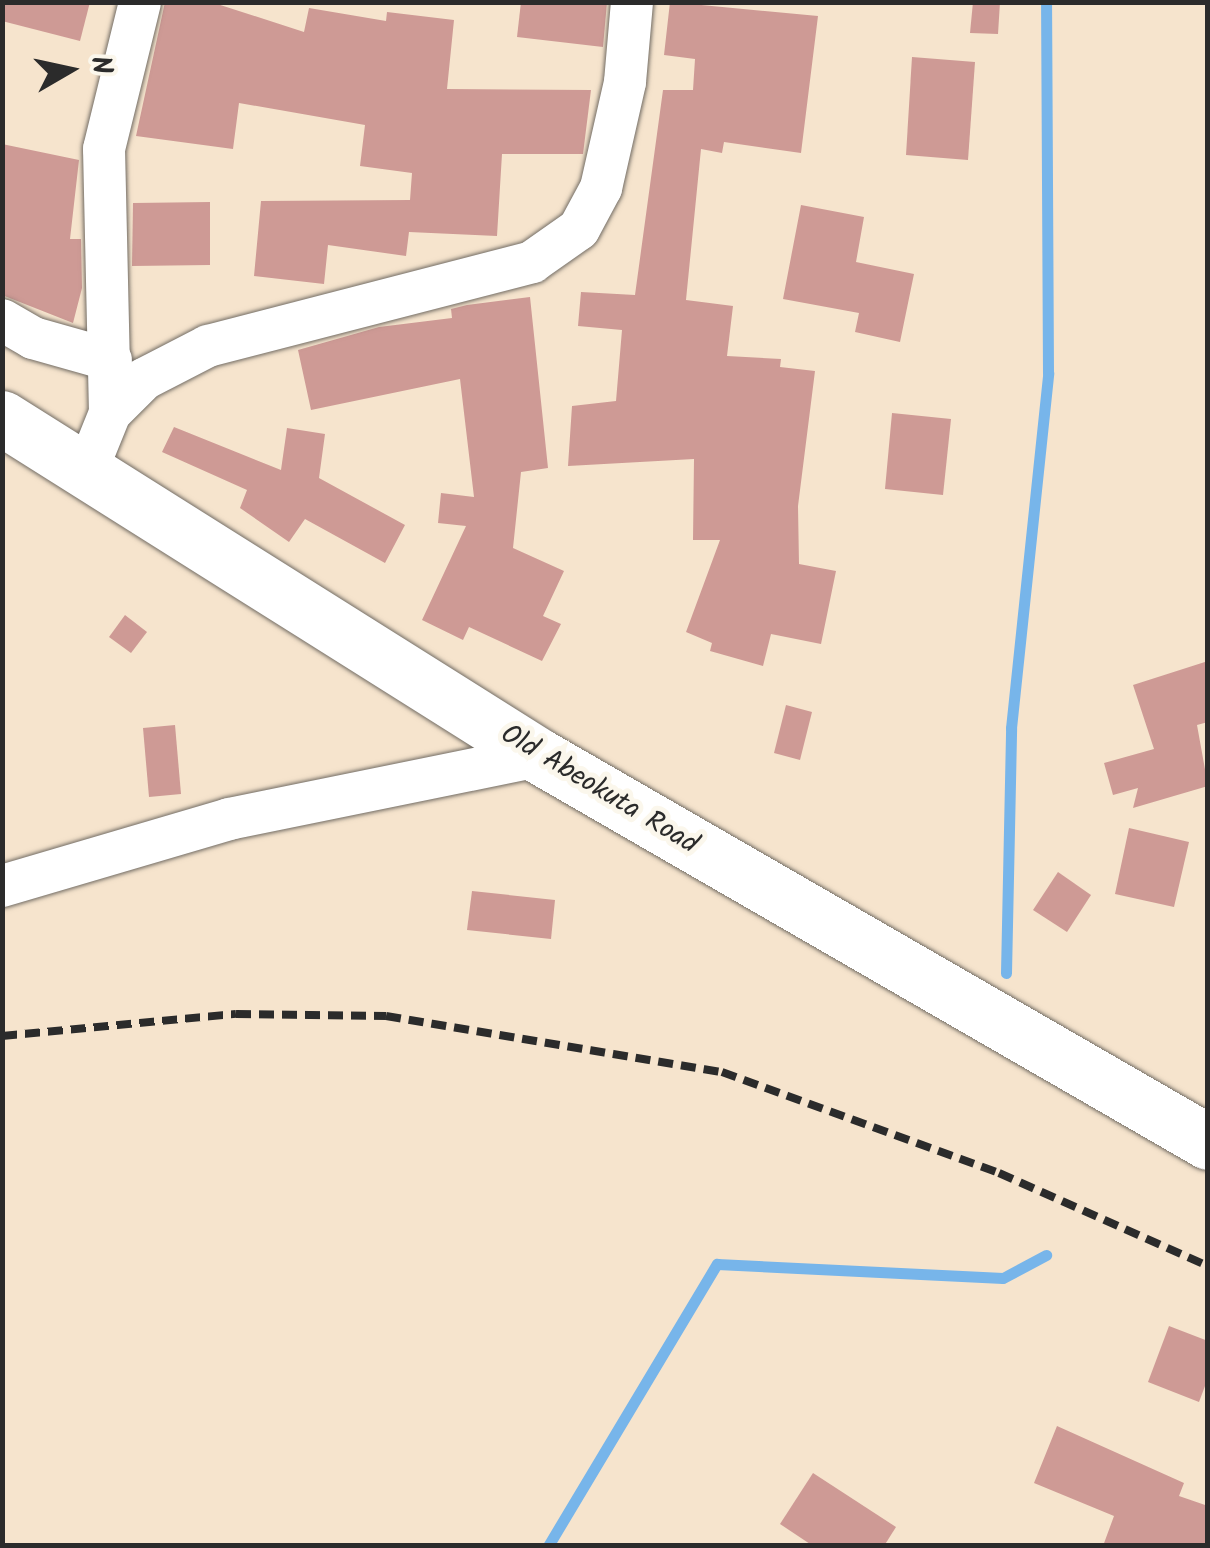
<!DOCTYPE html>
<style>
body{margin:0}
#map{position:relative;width:1210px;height:1548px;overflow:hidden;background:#f6e4cd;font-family:Kalam,sans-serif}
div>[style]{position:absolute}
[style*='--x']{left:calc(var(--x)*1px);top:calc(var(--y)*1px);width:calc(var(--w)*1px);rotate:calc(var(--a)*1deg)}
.stream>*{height:11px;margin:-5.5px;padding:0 5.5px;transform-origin:5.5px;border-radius:5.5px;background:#77b5ea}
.building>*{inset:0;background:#ce9a95}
.roads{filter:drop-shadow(0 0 2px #726c64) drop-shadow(0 0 2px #726c64)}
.minor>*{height:42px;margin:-21px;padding:0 21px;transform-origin:21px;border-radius:21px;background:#fff}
.trunk>*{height:55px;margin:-27.5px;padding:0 27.5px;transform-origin:27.5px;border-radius:27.5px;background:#fff}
.rail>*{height:8px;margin-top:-4px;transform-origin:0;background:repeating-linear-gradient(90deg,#2b2b2b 0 15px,transparent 0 23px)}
span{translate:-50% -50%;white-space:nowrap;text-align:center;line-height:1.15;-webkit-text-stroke:10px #fbf7ec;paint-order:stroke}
.street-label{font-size:28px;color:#2b2b2b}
.frame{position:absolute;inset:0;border:5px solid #2b2b2b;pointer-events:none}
.north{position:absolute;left:20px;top:20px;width:100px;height:100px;-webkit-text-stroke:8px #fbf7ec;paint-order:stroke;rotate:81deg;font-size:28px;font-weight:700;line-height:40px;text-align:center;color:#2b2b2b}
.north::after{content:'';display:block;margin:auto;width:35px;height:45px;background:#2b2b2b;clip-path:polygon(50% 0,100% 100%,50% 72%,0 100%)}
</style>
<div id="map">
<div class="stream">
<i style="--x:1006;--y:973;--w:245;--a:-88.8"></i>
<i style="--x:1011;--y:728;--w:357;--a:-84"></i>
<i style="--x:1048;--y:373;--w:371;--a:-90.3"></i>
<i style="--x:548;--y:1546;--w:329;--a:-59.1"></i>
<i style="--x:717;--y:1264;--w:286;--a:2.8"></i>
<i style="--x:1003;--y:1278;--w:49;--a:-28.1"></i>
</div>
<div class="building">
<i style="clip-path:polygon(2px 2px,90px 2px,80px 41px,2px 21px)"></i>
<i style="clip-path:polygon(165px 2px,211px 2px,304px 32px,309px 8px,386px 21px,387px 12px,454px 20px,447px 89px,591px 90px,583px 154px,502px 154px,497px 236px,409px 232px,406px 256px,328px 245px,324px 284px,254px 276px,261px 201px,410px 200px,412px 173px,360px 166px,365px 125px,239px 103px,233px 149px,136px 136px)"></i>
<i style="clip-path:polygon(521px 2px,607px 2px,603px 47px,517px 37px)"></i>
<i style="clip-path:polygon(670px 2px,818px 16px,801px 153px,724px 142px,722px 153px,701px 149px,686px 300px,733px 306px,727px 356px,781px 359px,780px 367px,815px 371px,798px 506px,799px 564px,836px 571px,821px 644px,771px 634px,763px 666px,710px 651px,712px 643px,686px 632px,720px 540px,693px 540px,694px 459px,568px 466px,572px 406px,616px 401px,622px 330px,578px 326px,581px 292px,635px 295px,663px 90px,693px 90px,695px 59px,664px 55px)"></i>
<i style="clip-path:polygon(973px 2px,1000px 2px,998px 34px,970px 33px)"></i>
<i style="clip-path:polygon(912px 57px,975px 62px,968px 160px,906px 155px)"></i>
<i style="clip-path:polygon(2px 144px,79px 160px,70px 239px,81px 239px,82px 288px,73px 323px,2px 295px)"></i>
<i style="clip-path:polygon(210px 202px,210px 265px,132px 266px,133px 203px)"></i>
<i style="clip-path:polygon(801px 205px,864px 217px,856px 262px,914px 274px,900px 342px,855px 332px,859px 313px,783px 299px)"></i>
<i style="clip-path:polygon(530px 297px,548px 468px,521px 472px,513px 548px,564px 571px,543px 616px,561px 624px,542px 661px,469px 627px,463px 640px,422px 620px,466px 526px,438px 523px,441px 493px,474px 497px,460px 379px,311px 410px,298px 350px,379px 327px,452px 318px,451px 309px,467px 305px)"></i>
<i style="clip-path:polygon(892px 413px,951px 419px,943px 495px,885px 489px)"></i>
<i style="clip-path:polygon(174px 427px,281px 470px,287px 428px,325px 434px,319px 478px,405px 525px,385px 563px,305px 519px,289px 542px,240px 508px,247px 490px,162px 452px)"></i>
<i style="clip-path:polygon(125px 615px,147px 632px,131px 653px,109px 637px)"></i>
<i style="clip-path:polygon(1208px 661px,1208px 722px,1197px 725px,1208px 786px,1133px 808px,1138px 788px,1113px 795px,1104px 763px,1154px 749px,1133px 685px)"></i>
<i style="clip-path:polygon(786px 705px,812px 712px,800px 760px,774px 753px)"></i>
<i style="clip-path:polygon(175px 725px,181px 794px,149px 797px,143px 728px)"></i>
<i style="clip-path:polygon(1129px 828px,1189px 842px,1174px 907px,1115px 894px)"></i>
<i style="clip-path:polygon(1058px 872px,1091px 895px,1067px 932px,1033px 910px)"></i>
<i style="clip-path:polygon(472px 891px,555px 900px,551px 939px,467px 930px)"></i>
<i style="clip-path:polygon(1169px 1326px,1208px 1341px,1208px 1378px,1199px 1402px,1148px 1382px)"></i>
<i style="clip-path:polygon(1057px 1426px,1184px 1483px,1179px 1496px,1208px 1506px,1208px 1546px,1103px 1546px,1114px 1516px,1034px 1483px)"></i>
<i style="clip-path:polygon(813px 1473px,896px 1527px,884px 1546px,813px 1546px,780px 1524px)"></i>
</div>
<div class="roads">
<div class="minor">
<i style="--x:2;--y:320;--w:36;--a:30"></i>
<i style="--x:33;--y:338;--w:81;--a:15.8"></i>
<i style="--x:110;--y:413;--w:264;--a:-91.3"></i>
<i style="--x:104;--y:149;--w:151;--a:-76.2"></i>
<i style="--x:87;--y:470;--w:61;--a:-68"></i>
<i style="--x:110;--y:413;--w:48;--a:-45"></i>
<i style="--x:144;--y:379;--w:72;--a:-27.3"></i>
<i style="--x:208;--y:346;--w:335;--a:-14.5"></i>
<i style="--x:532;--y:262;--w:57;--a:-35.1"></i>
<i style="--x:579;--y:229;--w:47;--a:-61.8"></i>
<i style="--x:601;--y:188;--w:109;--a:-77.2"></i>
<i style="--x:625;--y:82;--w:80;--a:-85"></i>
<i style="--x:2;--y:886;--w:237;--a:-16.4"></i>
<i style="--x:229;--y:819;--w:316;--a:-11.5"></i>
</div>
<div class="trunk">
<i style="--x:2;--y:418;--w:635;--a:32.19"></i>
<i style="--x:539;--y:756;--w:772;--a:29.98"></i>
</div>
</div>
<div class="rail">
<i style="--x:2;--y:1036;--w:235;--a:-5.4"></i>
<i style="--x:236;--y:1014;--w:150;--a:0.8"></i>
<i style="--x:386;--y:1016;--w:341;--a:9.5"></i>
<i style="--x:722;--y:1072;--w:295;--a:20"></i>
<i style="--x:999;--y:1173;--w:229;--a:24"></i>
</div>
<div class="street-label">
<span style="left:599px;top:790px;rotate:31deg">Old Abeokuta Road</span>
</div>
<div class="frame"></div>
<div class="north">N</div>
</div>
